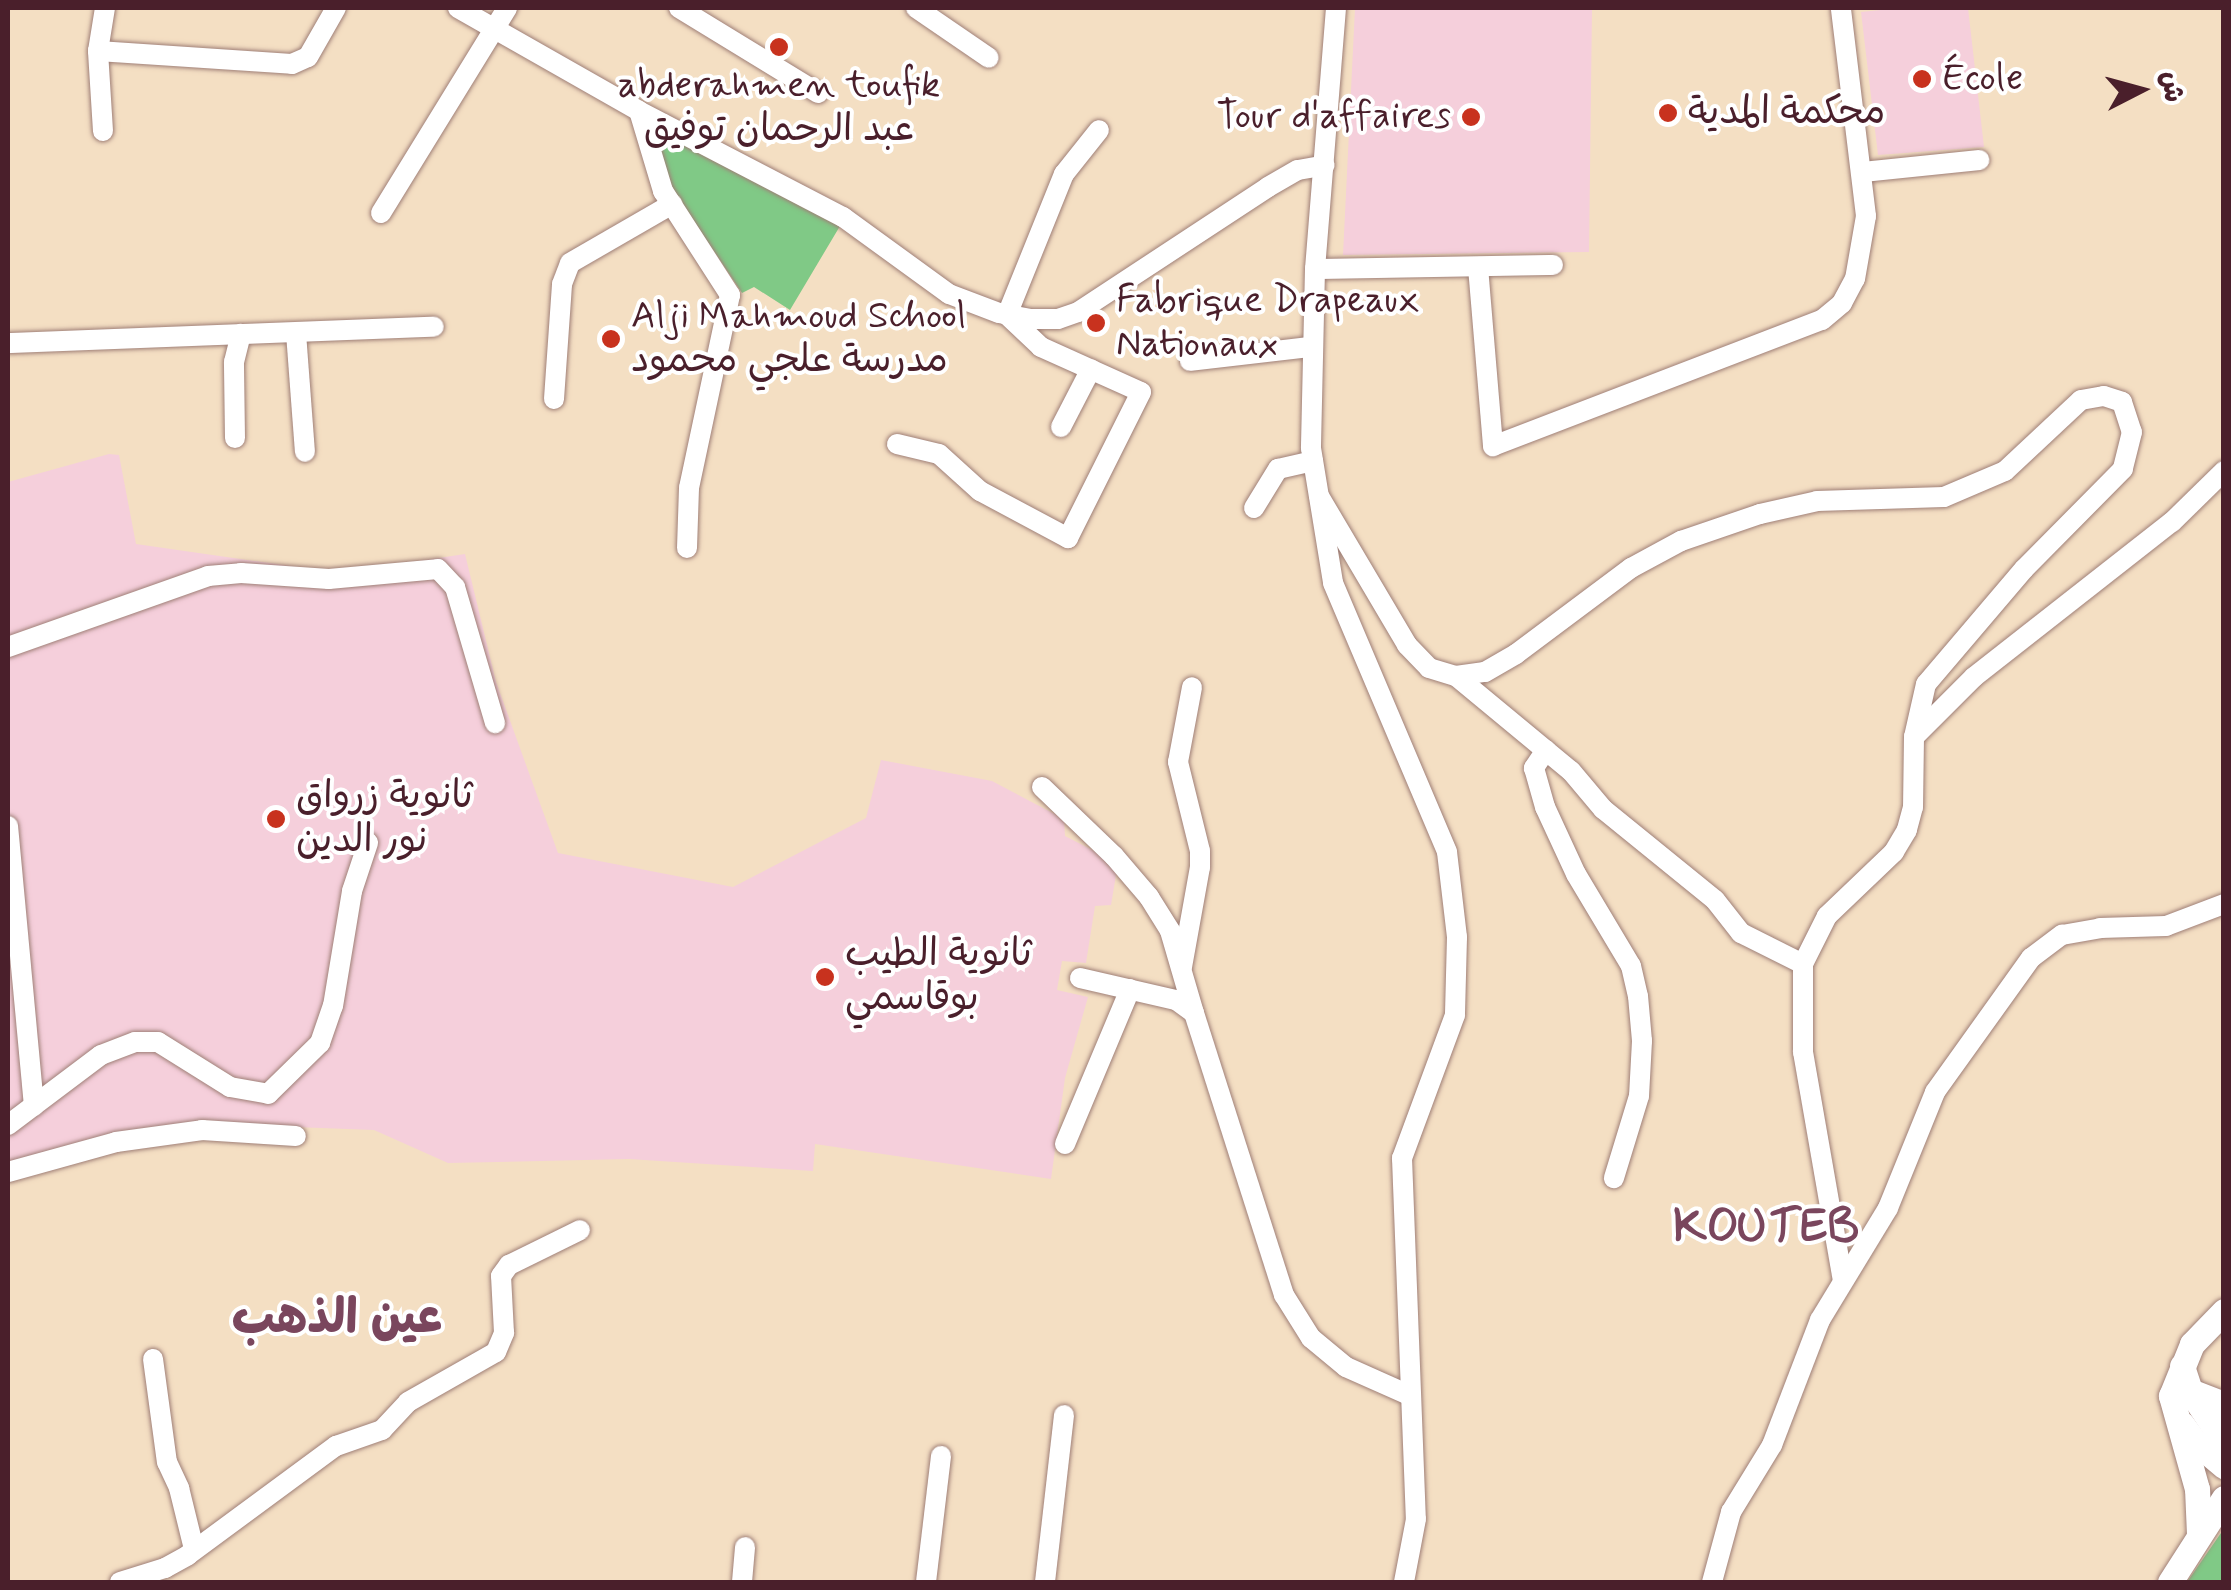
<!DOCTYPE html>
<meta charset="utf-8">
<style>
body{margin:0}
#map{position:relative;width:2231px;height:1590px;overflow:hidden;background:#f4dfc3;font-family:Mynerve,"Playpen Sans Arabic",sans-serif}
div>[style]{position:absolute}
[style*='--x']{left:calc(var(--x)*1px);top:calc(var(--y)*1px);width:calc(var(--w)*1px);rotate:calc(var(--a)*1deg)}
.built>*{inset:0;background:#f5cfdb}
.green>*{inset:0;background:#80c986}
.roads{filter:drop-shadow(0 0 2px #9f7f77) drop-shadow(0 0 2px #9f7f77)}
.minor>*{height:20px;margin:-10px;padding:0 10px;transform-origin:10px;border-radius:10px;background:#fff}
.major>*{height:25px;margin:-12.5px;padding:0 12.5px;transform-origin:12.5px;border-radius:12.5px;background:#fff}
.dots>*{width:28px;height:28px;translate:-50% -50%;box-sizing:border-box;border:5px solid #fff;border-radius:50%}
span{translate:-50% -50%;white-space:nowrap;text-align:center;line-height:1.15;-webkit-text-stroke:8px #fff;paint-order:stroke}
.poi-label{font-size:38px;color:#4a1f2b}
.left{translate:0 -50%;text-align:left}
.right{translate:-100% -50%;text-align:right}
.district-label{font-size:48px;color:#7a465d;font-weight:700}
.frame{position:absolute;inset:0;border:10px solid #4a1f2b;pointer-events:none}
.north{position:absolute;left:2091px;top:40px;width:100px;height:100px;-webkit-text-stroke:8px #fff;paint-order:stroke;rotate:84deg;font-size:28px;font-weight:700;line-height:40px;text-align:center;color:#4a1f2b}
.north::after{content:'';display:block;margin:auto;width:35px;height:45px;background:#4a1f2b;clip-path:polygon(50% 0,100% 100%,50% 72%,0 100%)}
</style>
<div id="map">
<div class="built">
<i style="clip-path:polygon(1355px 8px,1592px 8px,1589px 252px,1343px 255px)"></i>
<i style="clip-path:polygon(1900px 8px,1968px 8px,1984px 147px,1878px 155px,1861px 12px)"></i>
<i style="clip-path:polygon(109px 454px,119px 455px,136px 544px,339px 573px,465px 554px,496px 682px,558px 853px,733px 887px,866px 818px,881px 760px,992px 781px,1064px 819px,1065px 836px,1106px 857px,1117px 869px,1111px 905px,1095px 906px,1086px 963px,1062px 961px,1057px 990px,1088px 997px,1065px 1078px,1051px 1179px,815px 1144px,813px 1171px,629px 1159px,448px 1163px,374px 1130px,192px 1123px,8px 1167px,8px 482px)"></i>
</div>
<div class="green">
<i style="clip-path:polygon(660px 132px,840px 226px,790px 310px,754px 287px,742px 293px,671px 187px,656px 140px)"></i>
<i style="clip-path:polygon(2223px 1530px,2223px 1582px,2187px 1582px)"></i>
</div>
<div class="roads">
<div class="minor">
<i style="--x:458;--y:8;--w:208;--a:29.6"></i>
<i style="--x:639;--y:111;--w:230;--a:27.5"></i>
<i style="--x:843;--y:217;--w:131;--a:36"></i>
<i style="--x:949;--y:294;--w:53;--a:20.8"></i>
<i style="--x:999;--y:313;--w:31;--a:11"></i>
<i style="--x:1029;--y:319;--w:29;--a:0"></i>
<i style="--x:1058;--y:319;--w:21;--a:-19"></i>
<i style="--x:1078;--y:312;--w:227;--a:-33.3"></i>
<i style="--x:1268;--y:187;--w:34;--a:-30"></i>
<i style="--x:1298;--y:170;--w:27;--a:-10"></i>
<i style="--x:679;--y:8;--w:163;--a:31.4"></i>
<i style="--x:916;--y:8;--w:88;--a:34.4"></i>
<i style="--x:1336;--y:8;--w:262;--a:94.6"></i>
<i style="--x:1315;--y:269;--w:179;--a:91.3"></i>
<i style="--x:1311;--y:448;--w:137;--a:80.7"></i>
<i style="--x:1333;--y:583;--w:292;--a:67"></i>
<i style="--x:1447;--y:852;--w:86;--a:83.3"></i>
<i style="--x:1457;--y:937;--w:78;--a:91.5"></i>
<i style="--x:1455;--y:1015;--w:153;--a:110.3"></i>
<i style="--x:1402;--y:1158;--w:361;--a:87.8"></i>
<i style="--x:1416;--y:1519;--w:64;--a:100.8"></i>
<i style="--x:98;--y:51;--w:194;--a:3.8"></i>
<i style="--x:292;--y:64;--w:17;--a:-24"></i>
<i style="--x:308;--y:57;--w:56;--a:-60.3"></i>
<i style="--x:639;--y:111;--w:84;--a:73.3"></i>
<i style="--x:663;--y:191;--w:124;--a:57.2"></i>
<i style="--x:730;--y:295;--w:197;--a:102"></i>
<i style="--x:689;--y:488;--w:60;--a:91.9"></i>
<i style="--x:103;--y:131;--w:80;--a:-93.6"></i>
<i style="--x:98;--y:51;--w:44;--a:-80.8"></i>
<i style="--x:1863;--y:172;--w:117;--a:-5.9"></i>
<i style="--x:381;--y:213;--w:241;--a:-58.4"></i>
<i style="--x:1478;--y:267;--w:180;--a:85.2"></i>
<i style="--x:1493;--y:446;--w:352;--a:-21"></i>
<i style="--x:1822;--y:320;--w:26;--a:-40"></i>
<i style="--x:1842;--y:303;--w:27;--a:-62"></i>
<i style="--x:1855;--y:279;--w:64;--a:-80.1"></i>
<i style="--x:1866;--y:216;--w:209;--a:-96.9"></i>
<i style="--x:1315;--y:269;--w:238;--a:-1"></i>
<i style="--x:296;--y:333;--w:119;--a:85.7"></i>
<i style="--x:8;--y:343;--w:426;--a:-2.2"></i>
<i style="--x:1190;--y:361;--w:121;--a:-6.7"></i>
<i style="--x:554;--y:399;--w:115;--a:-86"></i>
<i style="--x:562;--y:284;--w:22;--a:-69"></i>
<i style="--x:570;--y:263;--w:118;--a:-30"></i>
<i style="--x:1061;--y:427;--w:65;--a:-62.7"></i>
<i style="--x:235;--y:438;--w:76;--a:-90.8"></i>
<i style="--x:234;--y:362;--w:29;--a:-76"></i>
<i style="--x:897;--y:444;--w:43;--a:13.4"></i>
<i style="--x:939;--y:454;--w:55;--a:42.1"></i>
<i style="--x:980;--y:491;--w:100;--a:28.1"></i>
<i style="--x:1068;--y:538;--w:163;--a:-63.4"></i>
<i style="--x:1141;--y:392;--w:110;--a:-155.8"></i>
<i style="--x:1041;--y:347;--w:47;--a:-136.7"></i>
<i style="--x:1007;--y:315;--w:152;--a:-68"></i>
<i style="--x:1064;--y:174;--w:56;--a:-51.5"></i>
<i style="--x:1319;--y:496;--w:173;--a:59.4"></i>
<i style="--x:1407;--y:645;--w:32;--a:46"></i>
<i style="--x:1429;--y:668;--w:28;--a:17"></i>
<i style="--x:1456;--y:676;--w:29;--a:-8"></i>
<i style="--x:1485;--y:672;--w:36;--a:-30"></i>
<i style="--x:1516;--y:654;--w:144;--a:-36.8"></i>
<i style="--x:1631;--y:568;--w:57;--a:-28.4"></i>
<i style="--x:1681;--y:541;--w:83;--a:-18.9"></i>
<i style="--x:1760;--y:514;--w:58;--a:-12.8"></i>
<i style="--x:1817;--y:501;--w:127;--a:-1.8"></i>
<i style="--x:1944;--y:497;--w:66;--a:-23.1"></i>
<i style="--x:2005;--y:471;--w:104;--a:-43.1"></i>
<i style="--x:2081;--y:400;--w:23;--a:-10"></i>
<i style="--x:2104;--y:396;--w:19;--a:18"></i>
<i style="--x:2122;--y:402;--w:32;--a:72"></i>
<i style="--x:2132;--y:432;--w:38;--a:104"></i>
<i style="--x:2123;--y:469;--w:141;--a:134.7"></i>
<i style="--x:2024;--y:569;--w:151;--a:130.4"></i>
<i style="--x:1926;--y:684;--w:54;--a:102.8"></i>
<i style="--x:1914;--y:737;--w:70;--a:90.8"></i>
<i style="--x:1913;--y:807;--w:24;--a:105"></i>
<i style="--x:1907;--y:830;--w:26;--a:121"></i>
<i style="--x:1894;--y:852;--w:93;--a:136.3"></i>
<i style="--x:1827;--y:916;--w:54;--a:116.6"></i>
<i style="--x:1803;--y:964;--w:88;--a:90"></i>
<i style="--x:1803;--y:1052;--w:232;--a:80.1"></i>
<i style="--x:1254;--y:508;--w:46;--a:-58.4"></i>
<i style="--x:1278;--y:469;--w:36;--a:-13"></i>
<i style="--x:8;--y:647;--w:212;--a:-19.5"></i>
<i style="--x:208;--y:576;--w:33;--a:-5"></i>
<i style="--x:241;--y:573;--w:88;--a:3.9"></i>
<i style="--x:329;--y:579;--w:109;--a:-5.2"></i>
<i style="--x:438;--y:569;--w:25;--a:47"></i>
<i style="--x:455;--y:587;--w:142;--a:73.6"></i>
<i style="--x:1456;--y:676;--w:149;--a:39.6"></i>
<i style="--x:1571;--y:771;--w:50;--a:49.9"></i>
<i style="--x:1603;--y:809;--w:144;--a:39.1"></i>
<i style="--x:1715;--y:900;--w:42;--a:51.8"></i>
<i style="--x:1741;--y:933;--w:69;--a:26.6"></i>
<i style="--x:1914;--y:737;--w:85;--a:-45"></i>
<i style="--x:1974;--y:677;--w:251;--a:-38.1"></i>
<i style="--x:2172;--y:522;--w:73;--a:-44.4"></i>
<i style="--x:1546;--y:750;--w:22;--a:124"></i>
<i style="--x:1534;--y:768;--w:41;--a:74.2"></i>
<i style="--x:1545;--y:807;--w:74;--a:65.2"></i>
<i style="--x:1576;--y:874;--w:107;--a:59.1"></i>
<i style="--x:1631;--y:966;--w:31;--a:77"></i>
<i style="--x:1638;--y:996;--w:45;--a:84.9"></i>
<i style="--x:1642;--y:1041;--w:55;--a:93.1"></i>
<i style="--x:1639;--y:1096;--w:86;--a:107"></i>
<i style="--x:1042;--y:787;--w:100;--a:43.8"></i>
<i style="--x:1114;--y:856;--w:54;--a:49.5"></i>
<i style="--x:1149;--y:897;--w:40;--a:58"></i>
<i style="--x:1170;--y:931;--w:85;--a:73.7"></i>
<i style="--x:8;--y:826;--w:281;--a:84.7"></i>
<i style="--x:1182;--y:967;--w:102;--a:-79.8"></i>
<i style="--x:1200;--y:867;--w:16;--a:-90"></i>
<i style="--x:1200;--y:851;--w:92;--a:-103.9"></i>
<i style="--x:1178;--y:762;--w:76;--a:-79.4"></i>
<i style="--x:1080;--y:978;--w:98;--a:12.9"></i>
<i style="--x:1176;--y:1000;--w:22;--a:36"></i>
<i style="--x:1194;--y:1013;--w:296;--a:72.3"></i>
<i style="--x:1284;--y:1295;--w:51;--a:57.9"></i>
<i style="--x:1311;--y:1338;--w:45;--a:39.6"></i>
<i style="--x:1346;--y:1367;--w:71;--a:24"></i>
<i style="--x:8;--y:1125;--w:116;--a:-37"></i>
<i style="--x:101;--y:1055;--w:36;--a:-21"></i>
<i style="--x:135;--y:1042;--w:23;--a:0"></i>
<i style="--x:158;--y:1042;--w:85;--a:32"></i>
<i style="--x:230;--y:1087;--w:39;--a:10"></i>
<i style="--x:268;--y:1094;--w:73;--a:-44.4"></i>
<i style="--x:320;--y:1043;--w:39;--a:-71"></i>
<i style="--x:333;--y:1006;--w:117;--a:-80.6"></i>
<i style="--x:352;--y:891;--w:51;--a:-71.6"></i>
<i style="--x:1065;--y:1144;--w:168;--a:-67.2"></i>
<i style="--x:8;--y:1172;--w:112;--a:-15.5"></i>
<i style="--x:116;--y:1142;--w:87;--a:-7.9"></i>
<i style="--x:202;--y:1130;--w:94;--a:3.7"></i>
<i style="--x:153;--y:1359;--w:104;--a:82.3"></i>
<i style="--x:167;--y:1462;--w:29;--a:65"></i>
<i style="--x:179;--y:1488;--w:63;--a:76.2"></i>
<i style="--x:120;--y:1582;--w:47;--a:-17.3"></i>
<i style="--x:165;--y:1568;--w:26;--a:-29"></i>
<i style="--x:188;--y:1555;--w:184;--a:-36.4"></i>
<i style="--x:336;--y:1446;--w:49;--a:-19.2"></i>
<i style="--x:382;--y:1430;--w:38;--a:-47"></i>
<i style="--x:408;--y:1402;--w:101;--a:-29.6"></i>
<i style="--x:496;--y:1352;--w:21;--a:-67"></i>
<i style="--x:504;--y:1333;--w:57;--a:-93"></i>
<i style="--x:501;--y:1276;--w:14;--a:-54"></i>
<i style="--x:509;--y:1265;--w:79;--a:-26.2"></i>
<i style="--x:742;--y:1582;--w:35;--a:-85"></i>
<i style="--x:926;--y:1582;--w:127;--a:-83.2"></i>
<i style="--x:1045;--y:1582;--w:168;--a:-83.5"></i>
<i style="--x:1712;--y:1582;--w:73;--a:-74.8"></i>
<i style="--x:1731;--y:1512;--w:79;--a:-58.5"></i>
<i style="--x:1772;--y:1445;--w:134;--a:-69"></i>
<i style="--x:1820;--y:1320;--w:131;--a:-58.7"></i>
<i style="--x:1888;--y:1208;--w:125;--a:-67.9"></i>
<i style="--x:1935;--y:1092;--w:165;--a:-54.4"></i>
<i style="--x:2031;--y:958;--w:39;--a:-37"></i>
<i style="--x:2062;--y:935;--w:39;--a:-10"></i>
<i style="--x:2100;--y:928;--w:66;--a:-1.7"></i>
<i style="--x:2166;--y:926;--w:62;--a:-20.8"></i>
</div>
<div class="major">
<i style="--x:2182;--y:1366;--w:26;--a:72"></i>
<i style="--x:2190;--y:1391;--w:36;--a:21"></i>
<i style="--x:2190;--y:1391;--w:61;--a:56.3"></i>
<i style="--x:2182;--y:1424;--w:22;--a:54"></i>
<i style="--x:2195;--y:1442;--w:38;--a:40"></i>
<i style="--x:2199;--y:1534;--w:45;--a:-92.5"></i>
<i style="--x:2197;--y:1489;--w:97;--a:-105.6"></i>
<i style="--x:2171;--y:1396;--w:56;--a:-68"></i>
<i style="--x:2192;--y:1344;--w:46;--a:-45.9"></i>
<i style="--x:2170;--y:1582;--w:100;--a:-57.3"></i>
</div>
</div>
<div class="dots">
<i style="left:779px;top:47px;background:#c8321e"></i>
<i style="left:1922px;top:79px;background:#c8321e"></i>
<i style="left:1668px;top:113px;background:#c8321e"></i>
<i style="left:1471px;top:117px;background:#c8321e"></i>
<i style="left:1096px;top:323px;background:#c8321e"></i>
<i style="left:611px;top:339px;background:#c8321e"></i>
<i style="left:276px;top:819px;background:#c8321e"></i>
<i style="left:825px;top:977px;background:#c8321e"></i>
</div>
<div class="poi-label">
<span class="left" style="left:1942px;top:79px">École</span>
<span style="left:779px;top:108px">abderahmen toufik<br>عبد الرحمان توفيق</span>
<span class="left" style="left:1688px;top:113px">محكمة المدية</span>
<span class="right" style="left:1451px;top:117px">Tour d'affaires</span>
<span class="left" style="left:1116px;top:323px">Fabrique Drapeaux<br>Nationaux</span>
<span class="left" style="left:631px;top:339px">Alji Mahmoud School<br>مدرسة علجي محمود</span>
<span class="left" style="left:296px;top:819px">ثانوية زرواق<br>نور الدين</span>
<span class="left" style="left:845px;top:977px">ثانوية الطيب<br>بوقاسمي</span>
</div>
<div class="district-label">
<span style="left:1766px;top:1228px">KOUTEB</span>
<span style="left:337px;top:1319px">عين الذهب</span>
</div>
<div class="frame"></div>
<div class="north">ش</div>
</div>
